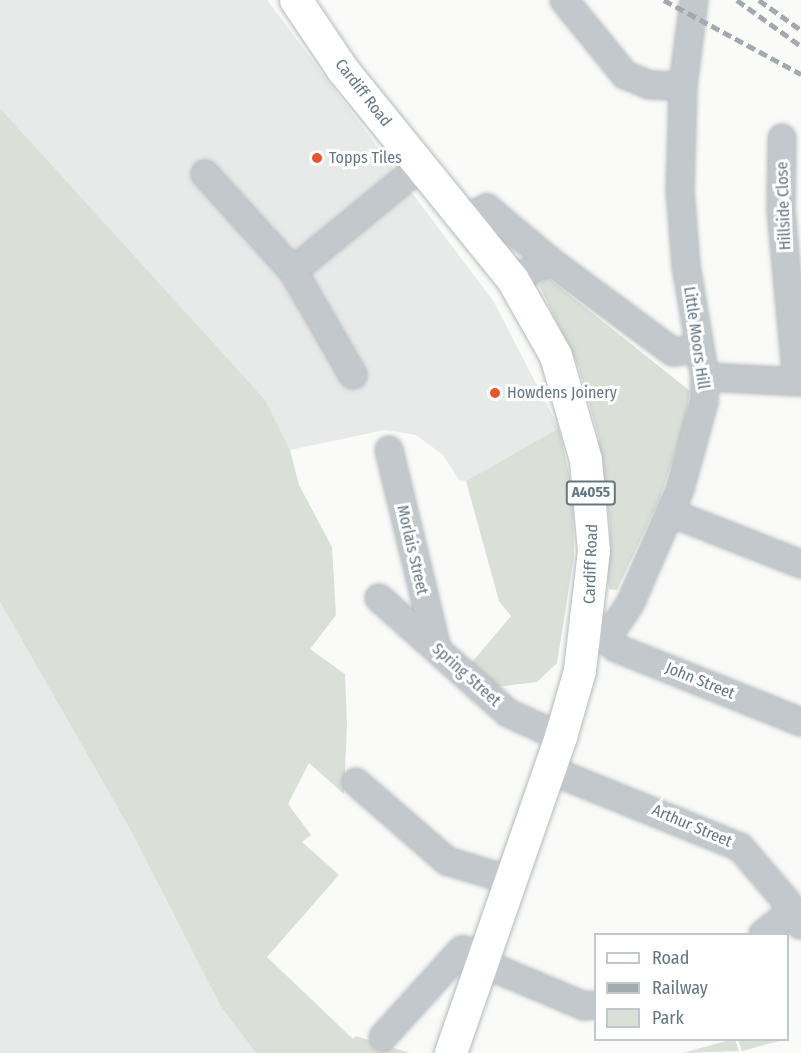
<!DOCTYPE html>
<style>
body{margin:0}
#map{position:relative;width:801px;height:1053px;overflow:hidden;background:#fafaf8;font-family:"Fira Sans Condensed",sans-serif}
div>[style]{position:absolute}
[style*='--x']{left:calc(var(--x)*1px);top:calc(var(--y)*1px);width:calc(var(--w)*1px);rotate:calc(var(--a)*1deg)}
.built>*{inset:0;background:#e8e9e9}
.green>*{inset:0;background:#dadfd7}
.roads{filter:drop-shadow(0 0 2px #b5babe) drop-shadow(0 0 2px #b5babe)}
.minor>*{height:26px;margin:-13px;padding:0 13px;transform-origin:13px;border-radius:13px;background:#c3c8cc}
.major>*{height:32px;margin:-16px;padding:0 16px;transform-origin:16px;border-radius:16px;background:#fff}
.rail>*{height:4.5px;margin-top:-2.25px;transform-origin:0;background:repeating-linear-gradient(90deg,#a2aab0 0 9px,transparent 0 13.5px)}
.dots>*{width:16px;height:16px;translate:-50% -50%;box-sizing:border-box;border:3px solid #fff;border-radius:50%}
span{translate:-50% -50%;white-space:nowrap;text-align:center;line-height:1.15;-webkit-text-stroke:6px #fff;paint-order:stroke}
.shield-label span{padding:2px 4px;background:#fff;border:2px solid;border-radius:4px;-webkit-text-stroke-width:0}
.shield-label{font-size:15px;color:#657683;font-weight:700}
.street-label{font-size:16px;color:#657683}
.poi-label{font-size:16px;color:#657683}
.left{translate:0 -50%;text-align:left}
.legend{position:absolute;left:594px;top:933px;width:195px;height:108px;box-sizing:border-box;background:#fff;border:2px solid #c1c8cd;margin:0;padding:8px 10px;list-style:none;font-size:18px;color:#657683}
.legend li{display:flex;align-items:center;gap:12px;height:30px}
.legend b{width:30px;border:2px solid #c1c8cd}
</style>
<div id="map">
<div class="built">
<i style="clip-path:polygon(0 0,267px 0,494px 302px,559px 428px,466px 481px,459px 480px,443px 455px,416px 435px,385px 430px,290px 450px,264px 400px,0 108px)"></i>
<i style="clip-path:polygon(0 602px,131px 831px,221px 1007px,256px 1053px,0 1053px)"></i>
</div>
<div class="green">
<i style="clip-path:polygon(0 108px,265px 400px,290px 450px,299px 485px,332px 547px,336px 615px,310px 649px,345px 674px,347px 724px,344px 794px,309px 763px,288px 804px,311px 835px,302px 842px,339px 875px,267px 957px,353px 1039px,356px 1036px,410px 1053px,256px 1053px,221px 1007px,131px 831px,0 602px)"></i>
<i style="clip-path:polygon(547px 277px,690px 391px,684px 428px,659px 500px,617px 590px,609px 589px,608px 581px,610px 525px,598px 435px,579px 368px,539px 285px)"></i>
<i style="clip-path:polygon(559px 428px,573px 492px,574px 556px,557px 663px,537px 682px,495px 687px,467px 668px,511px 616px,499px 601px,466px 481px)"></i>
<i style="clip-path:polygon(730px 1040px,735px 1040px,739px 1051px,683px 1053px)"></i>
<i style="clip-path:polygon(738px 1040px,779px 1040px,779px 1041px,742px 1051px)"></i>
</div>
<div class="roads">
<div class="minor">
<i style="--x:564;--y:0;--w:97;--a:50.9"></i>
<i style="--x:625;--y:75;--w:27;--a:22"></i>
<i style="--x:650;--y:85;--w:33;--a:2"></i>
<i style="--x:782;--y:138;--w:72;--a:90.8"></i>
<i style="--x:781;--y:210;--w:172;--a:84.7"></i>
<i style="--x:205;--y:174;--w:131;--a:47.8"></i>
<i style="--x:293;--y:271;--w:120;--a:60"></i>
<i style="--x:465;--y:219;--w:25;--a:-27"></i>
<i style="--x:487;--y:208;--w:82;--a:40.1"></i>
<i style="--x:293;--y:271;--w:166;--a:-39.4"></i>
<i style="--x:513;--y:280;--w:42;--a:-27.2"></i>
<i style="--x:550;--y:261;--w:153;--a:36.5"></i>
<i style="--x:673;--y:352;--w:26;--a:-7"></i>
<i style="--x:705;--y:377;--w:96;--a:3"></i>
<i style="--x:389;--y:450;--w:205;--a:76.4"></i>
<i style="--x:671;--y:513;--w:140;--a:21.4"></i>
<i style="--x:379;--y:598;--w:173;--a:41.7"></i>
<i style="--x:508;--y:713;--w:58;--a:24.4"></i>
<i style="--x:602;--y:635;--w:19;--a:43"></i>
<i style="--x:616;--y:648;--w:199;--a:21.8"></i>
<i style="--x:586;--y:636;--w:28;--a:-15"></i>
<i style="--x:613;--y:629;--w:30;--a:-56"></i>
<i style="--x:630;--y:604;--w:125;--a:-66.5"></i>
<i style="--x:680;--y:489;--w:90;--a:-74.6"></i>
<i style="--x:704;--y:402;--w:25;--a:-88"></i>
<i style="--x:705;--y:377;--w:113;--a:-99.7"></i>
<i style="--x:686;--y:266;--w:76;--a:-94.5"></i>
<i style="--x:680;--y:190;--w:104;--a:-88.3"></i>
<i style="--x:683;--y:86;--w:87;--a:-82.7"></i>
<i style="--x:550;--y:770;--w:205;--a:22.1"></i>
<i style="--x:740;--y:847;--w:72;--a:49.5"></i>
<i style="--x:787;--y:902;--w:27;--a:59"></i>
<i style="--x:356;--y:782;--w:121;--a:41"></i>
<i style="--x:447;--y:861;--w:66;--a:16.8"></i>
<i style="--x:763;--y:934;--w:36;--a:-38"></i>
<i style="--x:480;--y:962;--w:113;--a:22.9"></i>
<i style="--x:584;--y:1006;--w:12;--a:-5"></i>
<i style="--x:383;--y:1037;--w:118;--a:-47.8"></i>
<i style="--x:462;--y:950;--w:22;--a:10"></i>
</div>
<div class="major">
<i style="--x:296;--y:0;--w:84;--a:56.1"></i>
<i style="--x:343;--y:70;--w:270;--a:51"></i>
<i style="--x:513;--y:280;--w:87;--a:60.5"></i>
<i style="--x:556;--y:356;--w:108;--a:73.9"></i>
<i style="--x:586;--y:460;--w:91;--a:85"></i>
<i style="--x:594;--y:551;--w:121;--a:96.7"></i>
<i style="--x:580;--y:671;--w:69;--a:106.1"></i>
<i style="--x:561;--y:737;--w:335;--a:109.2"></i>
</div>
</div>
<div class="rail">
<i style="--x:664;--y:0;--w:156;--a:28.4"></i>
<i style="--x:737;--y:0;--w:79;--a:35.7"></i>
<i style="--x:759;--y:0;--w:52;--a:35.5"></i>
</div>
<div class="dots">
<i style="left:317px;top:158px;background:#e4572e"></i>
<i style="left:495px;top:393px;background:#e4572e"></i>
</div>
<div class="shield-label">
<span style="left:591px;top:493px">A4055</span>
</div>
<div class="street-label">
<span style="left:363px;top:93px;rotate:52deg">Cardiff Road</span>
<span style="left:784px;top:206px;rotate:-92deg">Hillside Close</span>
<span style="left:696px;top:338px;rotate:82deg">Little Moors Hill</span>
<span style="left:412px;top:550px;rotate:77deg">Morlais Street</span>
<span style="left:591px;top:564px;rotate:-88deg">Cardiff Road</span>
<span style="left:466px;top:675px;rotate:42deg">Spring Street</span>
<span style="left:700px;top:681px;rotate:22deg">John Street</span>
<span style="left:692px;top:826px;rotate:23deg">Arthur Street</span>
</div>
<div class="poi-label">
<span class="left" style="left:329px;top:158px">Topps Tiles</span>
<span class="left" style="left:507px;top:393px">Howdens Joinery</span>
</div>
<ul class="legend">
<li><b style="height:8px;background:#fff"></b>Road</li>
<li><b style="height:8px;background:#a2aab0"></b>Railway</li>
<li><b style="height:16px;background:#dadfd7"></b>Park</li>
</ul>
</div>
